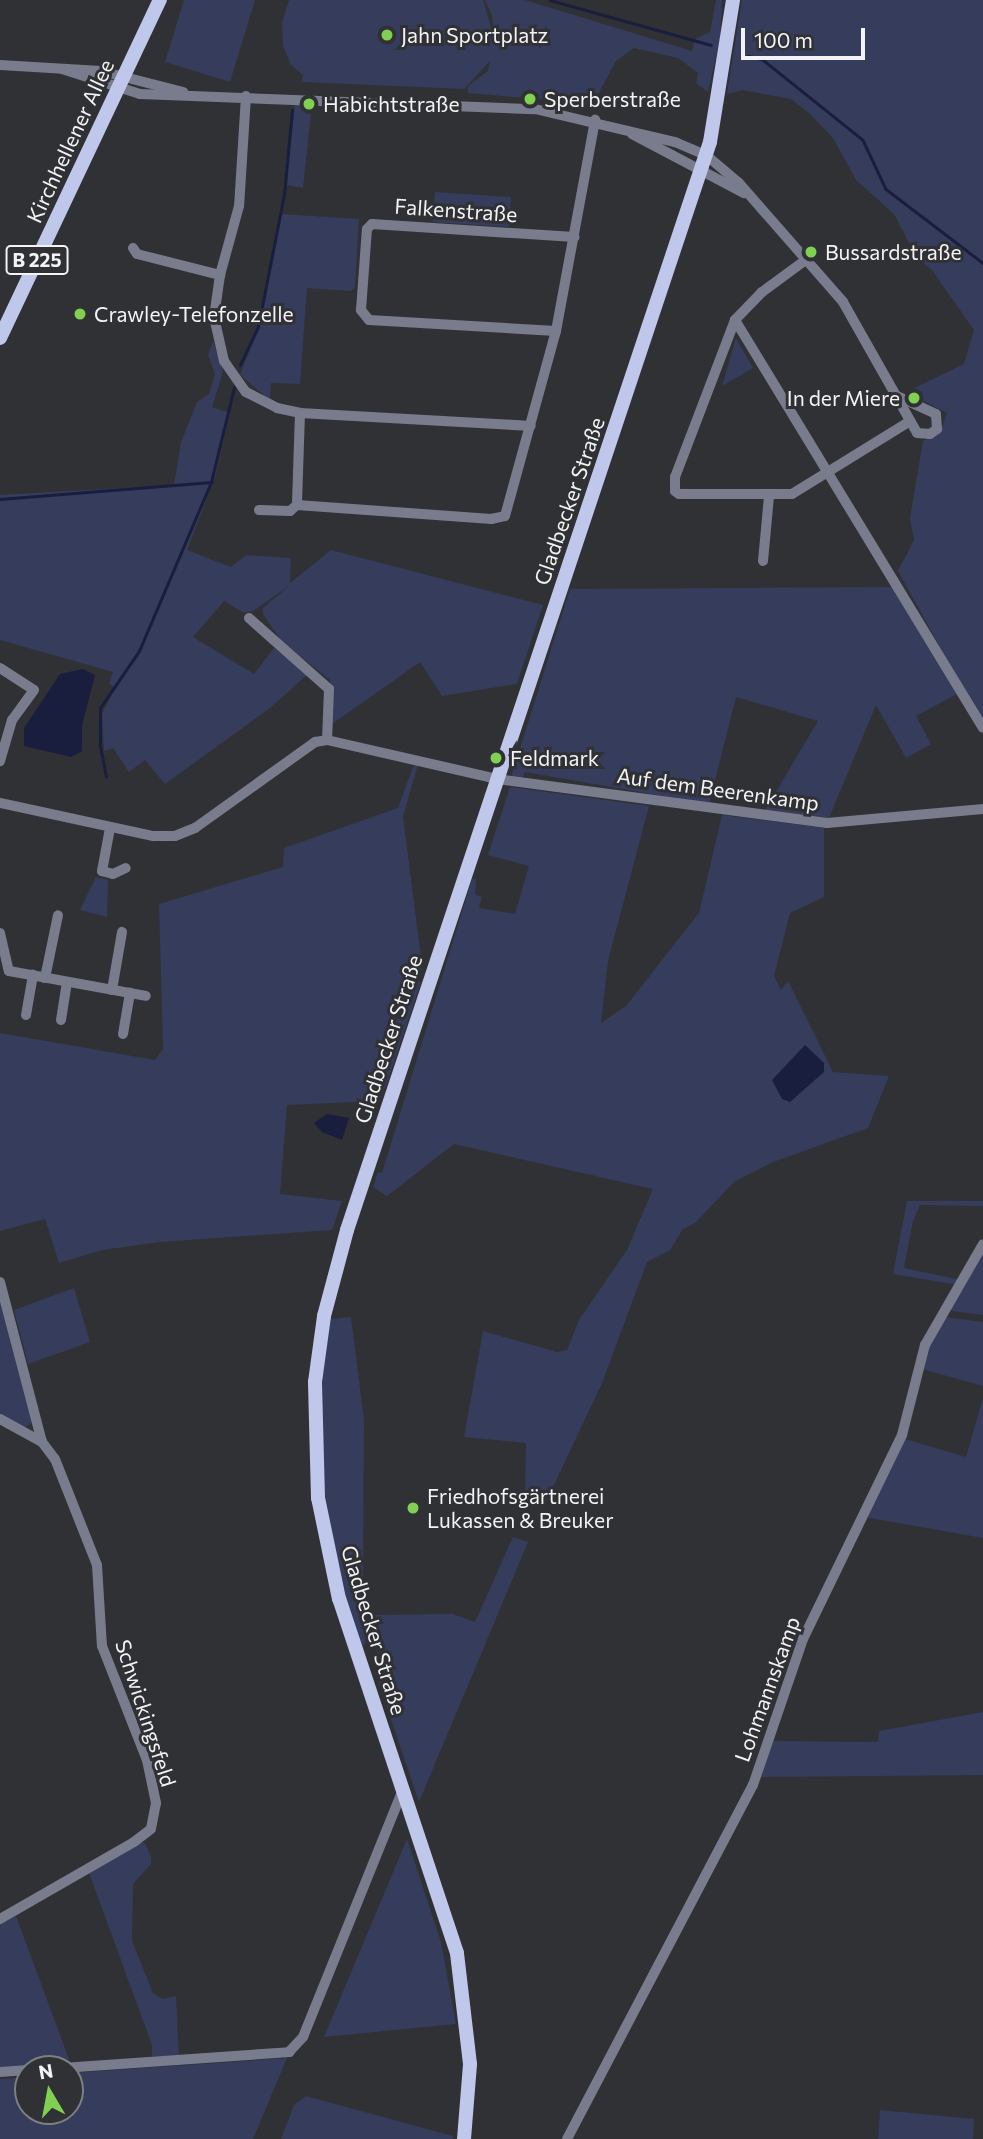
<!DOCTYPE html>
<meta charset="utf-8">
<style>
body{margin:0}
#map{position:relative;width:983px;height:2139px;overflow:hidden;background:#303134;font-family:Commissioner,sans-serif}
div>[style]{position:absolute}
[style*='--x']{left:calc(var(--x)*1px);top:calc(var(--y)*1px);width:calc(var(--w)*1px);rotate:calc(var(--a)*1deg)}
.green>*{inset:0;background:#363c5c}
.water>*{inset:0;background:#1a1e3e}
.stream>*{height:2.5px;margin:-1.25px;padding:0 1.25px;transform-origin:1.25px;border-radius:1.25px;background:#1a1e3e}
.minor>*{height:10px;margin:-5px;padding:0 5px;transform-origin:5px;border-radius:5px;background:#787c8d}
.major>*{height:14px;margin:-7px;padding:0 7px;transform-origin:7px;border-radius:7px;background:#bfc7eb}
.dots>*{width:19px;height:19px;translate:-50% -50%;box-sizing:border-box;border:4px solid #303134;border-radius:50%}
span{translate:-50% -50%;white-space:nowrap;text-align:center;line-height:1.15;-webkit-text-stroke:6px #303134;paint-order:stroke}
.shield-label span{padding:2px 5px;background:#303134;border:2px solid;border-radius:5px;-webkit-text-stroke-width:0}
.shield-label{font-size:19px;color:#f3f3f5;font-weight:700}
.poi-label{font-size:21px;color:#f3f3f5}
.left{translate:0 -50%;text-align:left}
.right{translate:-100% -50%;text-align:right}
.street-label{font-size:21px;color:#f3f3f5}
.north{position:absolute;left:14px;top:2055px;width:70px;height:70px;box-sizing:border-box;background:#303134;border:2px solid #7e7f81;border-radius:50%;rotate:350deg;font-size:19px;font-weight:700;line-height:28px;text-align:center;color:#f3f3f5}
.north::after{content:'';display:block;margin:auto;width:24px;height:32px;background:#80d052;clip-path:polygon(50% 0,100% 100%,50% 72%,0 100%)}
.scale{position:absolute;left:741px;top:28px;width:124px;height:32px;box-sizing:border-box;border:4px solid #f3f3f5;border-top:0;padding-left:9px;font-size:21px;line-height:24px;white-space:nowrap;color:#f3f3f5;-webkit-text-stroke:5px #303134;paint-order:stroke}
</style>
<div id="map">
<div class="green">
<i style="clip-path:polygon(184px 0,255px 0,230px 82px,165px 62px)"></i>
<i style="clip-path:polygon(289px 0,483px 0,494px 38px,492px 15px,485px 0,525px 0,692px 51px,695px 39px,710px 32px,716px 0,722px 0,720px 39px,708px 92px,696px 83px,698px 73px,678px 58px,634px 48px,616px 61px,593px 104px,468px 93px,468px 86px,488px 71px,490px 61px,464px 89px,302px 82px,303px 75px,291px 65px,283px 46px,282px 23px)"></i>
<i style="clip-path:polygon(742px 0,983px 0,983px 725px,898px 571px,914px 540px,910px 518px,923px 441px,940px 432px,947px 413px,906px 392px,964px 364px,974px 330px,932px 270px,917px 258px,894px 214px,856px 180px,833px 138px,809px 113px,791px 99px,742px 90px,727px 94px)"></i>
<i style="clip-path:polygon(295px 104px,305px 105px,305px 113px,311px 114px,303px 188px,286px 185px)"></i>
<i style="clip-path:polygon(435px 192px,511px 197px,509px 227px,433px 222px)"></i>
<i style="clip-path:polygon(281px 214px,359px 219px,355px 287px,351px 291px,307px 288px,300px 384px,271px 383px,270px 400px,240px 375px,260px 323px)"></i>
<i style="clip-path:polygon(736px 338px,753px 368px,722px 386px)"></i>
<i style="clip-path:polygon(213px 341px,223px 371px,212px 407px,230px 413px,215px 477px,187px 550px,231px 567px,246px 555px,291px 558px,290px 583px,331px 550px,543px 605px,517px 684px,442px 696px,420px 662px,332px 724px,330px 680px,283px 643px,263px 614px,263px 608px,290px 585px,253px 611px,244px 613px,224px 601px,193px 637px,254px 674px,274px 648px,309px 673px,270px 708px,165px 784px,145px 760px,129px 772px,113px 748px,104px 751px,102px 714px,115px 688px,109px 683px,113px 672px,0 640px,0 495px,174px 485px,181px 442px,197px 402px,209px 394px,215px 374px,208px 355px)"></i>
<i style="clip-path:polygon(896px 587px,957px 694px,916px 716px,931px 744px,906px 758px,876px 705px,829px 818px,765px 810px,818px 721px,736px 697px,709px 804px,525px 772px,522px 779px,511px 777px,570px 589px)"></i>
<i style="clip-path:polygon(418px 764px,403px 817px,422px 965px,420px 975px,413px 973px,411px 979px,421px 982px,387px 1083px,378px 1101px,287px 1105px,280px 1194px,342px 1201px,332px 1230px,160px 1242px,102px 1250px,59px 1263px,45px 1219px,0 1231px,0 1033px,155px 1060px,163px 1049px,159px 904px,283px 867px,284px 848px,398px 808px,413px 767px)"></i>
<i style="clip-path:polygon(510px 787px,649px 806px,608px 961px,601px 1023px,626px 1006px,699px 913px,722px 815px,824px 828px,824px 897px,790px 913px,774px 976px,781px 990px,788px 981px,833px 1072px,889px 1076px,868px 1128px,773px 1162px,734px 1182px,695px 1223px,683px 1229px,670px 1250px,647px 1262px,602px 1383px,545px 1504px,525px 1495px,526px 1443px,464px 1437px,483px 1331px,557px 1352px,567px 1350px,579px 1320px,627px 1250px,653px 1189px,454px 1144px,387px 1196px,373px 1187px,378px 1172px,382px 1173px,472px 879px,476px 879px,475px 894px,482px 897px,479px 908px,515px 914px,529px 866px,488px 855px)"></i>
<i style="clip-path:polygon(96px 877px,108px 880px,107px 917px,80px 910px)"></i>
<i style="clip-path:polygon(907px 1201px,983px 1201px,983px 1206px,920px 1205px,913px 1221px,904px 1268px,961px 1280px,958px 1285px,893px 1274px)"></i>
<i style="clip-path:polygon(983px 1250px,983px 1315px,952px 1311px,950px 1309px)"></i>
<i style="clip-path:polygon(74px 1288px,90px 1342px,28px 1364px,14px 1310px)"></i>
<i style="clip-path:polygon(0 1300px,32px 1423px,24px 1428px,0 1414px)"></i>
<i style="clip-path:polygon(351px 1317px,364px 1420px,363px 1580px,368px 1637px,362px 1648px,342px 1587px,322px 1478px,322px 1385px,330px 1319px)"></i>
<i style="clip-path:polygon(945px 1317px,983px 1322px,983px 1386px,922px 1369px,927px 1345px)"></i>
<i style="clip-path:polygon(983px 1398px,983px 1538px,865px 1517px,902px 1438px,966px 1457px)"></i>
<i style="clip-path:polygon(513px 1537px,528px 1542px,419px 1802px,375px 1672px,380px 1669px,371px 1615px,453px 1614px,475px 1622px)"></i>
<i style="clip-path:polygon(983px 1712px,983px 1775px,761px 1777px,772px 1741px,878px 1742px,879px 1731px)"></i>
<i style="clip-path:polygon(407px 1839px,441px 1942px,456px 2024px,324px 2037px)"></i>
<i style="clip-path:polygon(139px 1842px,145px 1843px,151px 1857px,151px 1864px,133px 1884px,132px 1941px,153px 1993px,163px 1999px,176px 1996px,179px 2056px,152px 2056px,152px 2045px,88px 1870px)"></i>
<i style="clip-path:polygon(16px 1916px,70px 2062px,61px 2066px,0 2072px,0 1924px)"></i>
<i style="clip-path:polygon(287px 2058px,253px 2139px,0 2139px,0 2079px,28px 2077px,28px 2111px,70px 2111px,70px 2073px)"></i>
<i style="clip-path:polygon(306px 2096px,453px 2136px,453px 2139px,281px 2139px,294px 2105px)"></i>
<i style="clip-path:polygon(880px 2110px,974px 2119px,973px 2139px,878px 2139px)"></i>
</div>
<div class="water">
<i style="clip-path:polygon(83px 669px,95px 675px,82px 726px,82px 751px,71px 757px,24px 746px,24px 728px,60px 674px)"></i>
<i style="clip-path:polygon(805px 1045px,824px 1063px,824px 1072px,790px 1102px,782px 1099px,772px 1080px)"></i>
<i style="clip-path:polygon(327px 1114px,349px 1118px,342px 1140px,322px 1132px,314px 1123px)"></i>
</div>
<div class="stream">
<i style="--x:550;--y:0;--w:167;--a:15.6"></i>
<i style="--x:748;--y:56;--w:14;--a:12"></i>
<i style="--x:762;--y:59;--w:129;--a:38.7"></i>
<i style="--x:863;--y:140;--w:54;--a:64.9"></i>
<i style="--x:886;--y:189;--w:122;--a:37.3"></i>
<i style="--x:240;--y:365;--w:42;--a:-64.7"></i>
<i style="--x:258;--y:327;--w:135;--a:-78.9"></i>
<i style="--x:284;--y:195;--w:85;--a:-84.6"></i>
<i style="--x:0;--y:499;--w:212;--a:-4.6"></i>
<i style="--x:211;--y:482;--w:97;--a:-76.3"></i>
<i style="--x:106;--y:777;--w:32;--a:-101"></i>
<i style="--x:100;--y:746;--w:38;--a:-90"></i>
<i style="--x:100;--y:708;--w:69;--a:-55.6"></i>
<i style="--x:139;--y:651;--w:184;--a:-66.9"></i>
</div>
<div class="minor">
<i style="--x:0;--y:65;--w:101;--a:3.4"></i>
<i style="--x:101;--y:71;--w:85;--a:14.4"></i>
<i style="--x:62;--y:69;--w:82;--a:17.8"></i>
<i style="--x:140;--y:94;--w:395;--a:2.2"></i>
<i style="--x:535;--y:109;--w:144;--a:13.3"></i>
<i style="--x:675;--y:142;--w:34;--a:23"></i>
<i style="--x:706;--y:155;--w:43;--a:40.3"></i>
<i style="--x:739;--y:183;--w:158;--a:48.8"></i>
<i style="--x:843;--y:302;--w:150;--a:60.5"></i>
<i style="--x:917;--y:433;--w:13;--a:4"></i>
<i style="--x:930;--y:434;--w:9;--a:-36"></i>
<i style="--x:937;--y:429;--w:15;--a:-94"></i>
<i style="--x:936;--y:414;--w:41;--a:-155.3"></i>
<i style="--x:246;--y:96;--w:110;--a:93.6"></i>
<i style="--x:239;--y:206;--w:72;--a:105.4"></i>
<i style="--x:220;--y:275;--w:42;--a:98.1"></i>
<i style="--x:214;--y:317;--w:45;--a:77.2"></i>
<i style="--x:224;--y:361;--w:38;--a:55"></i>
<i style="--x:246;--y:392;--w:35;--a:27"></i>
<i style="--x:277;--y:408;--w:24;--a:12"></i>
<i style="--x:300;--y:413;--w:231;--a:3.2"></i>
<i style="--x:632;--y:134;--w:127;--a:27.8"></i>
<i style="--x:133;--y:248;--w:7;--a:56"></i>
<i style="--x:137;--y:254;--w:86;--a:14.2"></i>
<i style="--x:807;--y:259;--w:56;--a:143.7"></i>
<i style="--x:762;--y:292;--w:39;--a:134"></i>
<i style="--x:735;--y:320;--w:168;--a:110.9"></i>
<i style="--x:675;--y:477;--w:14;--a:90"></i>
<i style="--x:675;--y:491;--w:5;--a:37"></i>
<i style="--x:679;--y:494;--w:113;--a:0"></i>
<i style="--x:792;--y:494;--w:139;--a:-31.7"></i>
<i style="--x:735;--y:320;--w:477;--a:58.7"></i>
<i style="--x:556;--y:331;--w:187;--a:-176.6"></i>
<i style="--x:369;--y:320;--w:13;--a:-129"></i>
<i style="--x:361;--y:310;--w:81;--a:-85.8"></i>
<i style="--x:367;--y:229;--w:7;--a:-45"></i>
<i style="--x:372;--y:224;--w:203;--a:3.7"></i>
<i style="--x:300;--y:413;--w:92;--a:91.9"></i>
<i style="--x:297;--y:505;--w:195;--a:4.1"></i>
<i style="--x:491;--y:519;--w:14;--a:-12"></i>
<i style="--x:505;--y:516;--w:192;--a:-74.6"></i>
<i style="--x:556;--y:331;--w:215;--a:-79.5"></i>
<i style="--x:259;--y:510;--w:31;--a:2"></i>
<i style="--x:290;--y:511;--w:9;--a:-41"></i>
<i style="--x:763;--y:561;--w:65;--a:-84.7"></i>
<i style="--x:249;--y:618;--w:107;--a:41.6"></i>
<i style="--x:329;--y:689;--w:51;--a:92.2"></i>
<i style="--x:0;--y:668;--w:40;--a:32.9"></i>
<i style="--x:34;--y:690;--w:37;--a:126"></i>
<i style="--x:12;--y:720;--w:43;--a:106.3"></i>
<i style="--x:0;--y:803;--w:157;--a:12.2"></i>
<i style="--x:153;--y:836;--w:22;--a:0"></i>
<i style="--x:175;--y:836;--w:22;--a:-22"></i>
<i style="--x:195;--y:828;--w:148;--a:-35.6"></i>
<i style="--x:315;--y:742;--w:12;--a:-9"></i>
<i style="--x:327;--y:740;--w:174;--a:12.9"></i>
<i style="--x:497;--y:779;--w:333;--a:7.6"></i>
<i style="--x:827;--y:823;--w:157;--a:-5.1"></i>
<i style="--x:110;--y:828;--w:44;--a:100.5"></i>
<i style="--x:102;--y:871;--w:11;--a:15"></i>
<i style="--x:113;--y:874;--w:14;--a:-25"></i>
<i style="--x:0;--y:933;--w:39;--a:77"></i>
<i style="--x:9;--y:971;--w:139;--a:10.3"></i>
<i style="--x:45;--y:978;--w:64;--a:-78.3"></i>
<i style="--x:112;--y:990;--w:59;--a:-80.2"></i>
<i style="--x:26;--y:1015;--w:41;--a:-80.1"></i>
<i style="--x:61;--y:1020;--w:38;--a:-81"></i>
<i style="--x:123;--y:1034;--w:42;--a:-80.3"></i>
<i style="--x:0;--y:1282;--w:165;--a:75.3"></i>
<i style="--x:42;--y:1442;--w:21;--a:53"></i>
<i style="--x:55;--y:1459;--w:114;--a:68.4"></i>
<i style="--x:97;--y:1565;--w:81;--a:86.5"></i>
<i style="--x:102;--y:1646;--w:123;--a:68.5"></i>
<i style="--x:147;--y:1760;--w:44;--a:78.2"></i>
<i style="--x:156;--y:1803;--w:26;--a:101"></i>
<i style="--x:151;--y:1829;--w:21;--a:143"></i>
<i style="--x:134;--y:1842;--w:155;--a:150.1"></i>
<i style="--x:0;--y:1419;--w:48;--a:28.7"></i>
<i style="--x:48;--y:2069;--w:242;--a:-4"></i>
<i style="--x:289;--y:2052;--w:21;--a:-47"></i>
<i style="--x:303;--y:2037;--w:264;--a:-68"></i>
<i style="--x:0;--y:2072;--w:28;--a:-4"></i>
<i style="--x:567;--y:2139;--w:400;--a:-62.3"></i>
<i style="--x:753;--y:1785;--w:154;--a:-71.1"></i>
<i style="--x:803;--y:1639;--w:227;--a:-64.1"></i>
<i style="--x:902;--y:1435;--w:93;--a:-75.7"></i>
<i style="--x:925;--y:1345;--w:116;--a:-60.1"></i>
</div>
<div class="major">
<i style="--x:0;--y:338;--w:374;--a:-64.7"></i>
<i style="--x:464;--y:2139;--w:75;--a:-85.4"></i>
<i style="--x:470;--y:2064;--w:112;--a:-96.7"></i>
<i style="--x:457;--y:1953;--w:373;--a:-108.4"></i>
<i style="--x:339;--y:1599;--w:103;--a:-101.7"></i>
<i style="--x:318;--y:1498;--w:116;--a:-91.5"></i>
<i style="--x:315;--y:1382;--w:67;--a:-82.2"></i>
<i style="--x:324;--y:1316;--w:89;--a:-75"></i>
<i style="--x:347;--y:1230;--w:1147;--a:-71.55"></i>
<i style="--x:710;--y:142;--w:144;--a:-80.8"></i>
</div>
<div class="dots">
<i style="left:387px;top:35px;background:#80d052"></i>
<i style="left:530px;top:99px;background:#80d052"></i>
<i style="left:309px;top:104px;background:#80d052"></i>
<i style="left:811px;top:252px;background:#80d052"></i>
<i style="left:80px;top:314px;background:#80d052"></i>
<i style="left:914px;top:398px;background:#80d052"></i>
<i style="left:496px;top:758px;background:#80d052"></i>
<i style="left:413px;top:1508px;background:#80d052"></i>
</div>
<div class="shield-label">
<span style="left:37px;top:260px">B 225</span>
</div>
<div class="poi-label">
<span class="left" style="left:401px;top:35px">Jahn Sportplatz</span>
<span class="left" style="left:544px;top:99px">Sperberstraße</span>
<span class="left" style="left:323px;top:104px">Habichtstraße</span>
<span class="left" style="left:825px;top:252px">Bussardstraße</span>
<span class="left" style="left:94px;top:314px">Crawley-Telefonzelle</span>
<span class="right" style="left:900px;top:398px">In der Miere</span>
<span class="left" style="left:510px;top:758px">Feldmark</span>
<span class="left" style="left:427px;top:1508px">Friedhofsgärtnerei<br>Lukassen &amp; Breuker</span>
</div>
<div class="street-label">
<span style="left:70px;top:141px;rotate:-65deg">Kirchhellener Allee</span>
<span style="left:456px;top:210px;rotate:4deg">Falkenstraße</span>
<span style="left:569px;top:501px;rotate:-71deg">Gladbecker Straße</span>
<span style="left:718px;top:789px;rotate:8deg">Auf dem Beerenkamp</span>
<span style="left:388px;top:1039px;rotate:-72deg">Gladbecker Straße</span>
<span style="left:374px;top:1630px;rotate:73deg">Gladbecker Straße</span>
<span style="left:767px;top:1689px;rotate:-70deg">Lohmannskamp</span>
<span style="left:146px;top:1713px;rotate:72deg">Schwickingsfeld</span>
</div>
<div class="north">N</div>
<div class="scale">100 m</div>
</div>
